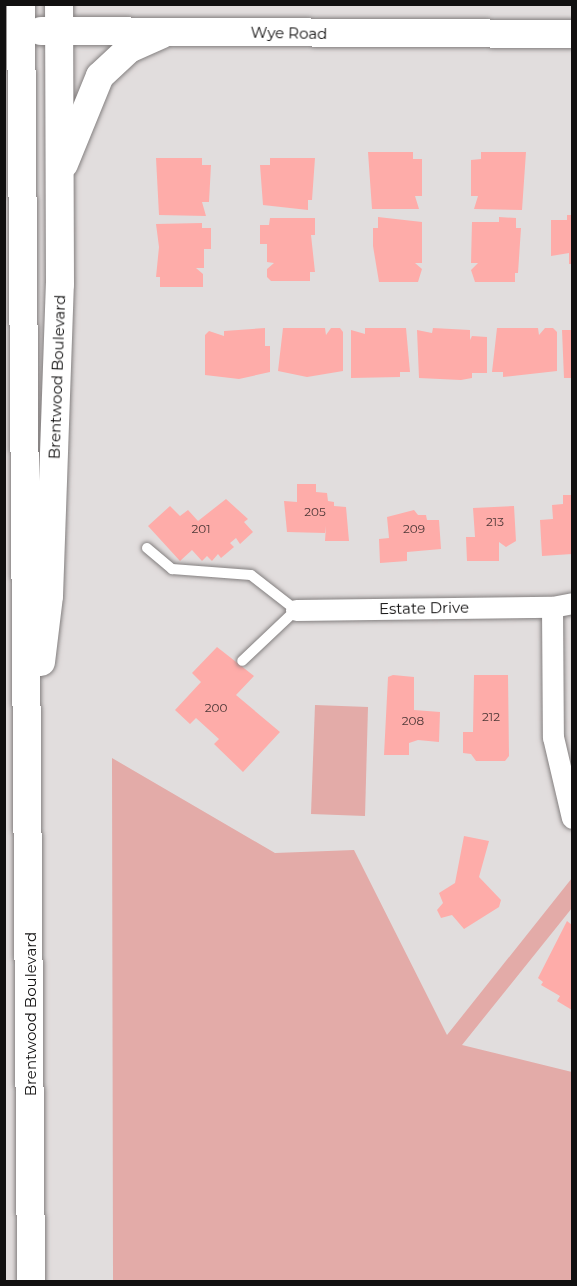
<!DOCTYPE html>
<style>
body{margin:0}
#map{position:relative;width:577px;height:1286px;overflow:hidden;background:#e1dddd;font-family:Montserrat,sans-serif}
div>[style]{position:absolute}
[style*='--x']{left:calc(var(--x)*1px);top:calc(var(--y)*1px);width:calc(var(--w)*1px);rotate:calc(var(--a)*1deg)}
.green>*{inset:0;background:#e3aba8}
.building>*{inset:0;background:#feaca9}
.roads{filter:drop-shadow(0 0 2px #837f7f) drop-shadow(0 0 2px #837f7f)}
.lane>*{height:10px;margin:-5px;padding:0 5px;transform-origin:5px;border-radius:5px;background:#fff}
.street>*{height:21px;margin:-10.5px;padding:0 10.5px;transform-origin:10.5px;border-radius:10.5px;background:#fff}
.secondary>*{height:28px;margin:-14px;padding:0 14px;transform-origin:14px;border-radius:14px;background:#fff}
span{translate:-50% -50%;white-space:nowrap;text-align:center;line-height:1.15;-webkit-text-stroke:4.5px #fff;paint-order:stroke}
.number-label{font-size:12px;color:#4c3736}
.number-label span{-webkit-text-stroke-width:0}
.street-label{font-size:15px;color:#111010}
.frame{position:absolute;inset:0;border:6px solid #111010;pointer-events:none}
</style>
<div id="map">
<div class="green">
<i style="clip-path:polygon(315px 705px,368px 707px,365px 816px,311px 814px)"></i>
<i style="clip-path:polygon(112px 758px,275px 853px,354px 850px,447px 1035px,572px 878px,572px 908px,462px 1045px,572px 1072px,572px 1281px,113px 1281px)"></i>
</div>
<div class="building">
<i style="clip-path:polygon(368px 152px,413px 152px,413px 159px,422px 159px,422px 196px,415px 196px,419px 209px,372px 209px)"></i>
<i style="clip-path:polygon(481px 152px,526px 152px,522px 210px,474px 209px,478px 196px,471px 196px,471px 160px,481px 159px)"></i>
<i style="clip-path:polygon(156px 158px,202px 158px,202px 165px,211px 165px,209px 202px,202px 202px,206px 216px,159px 215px)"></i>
<i style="clip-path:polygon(270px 158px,315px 158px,312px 200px,308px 200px,308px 210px,263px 205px,260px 165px,270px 165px)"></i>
<i style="clip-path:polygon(567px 215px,572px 215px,572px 264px,569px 264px,569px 253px,551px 256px,551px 220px,567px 220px)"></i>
<i style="clip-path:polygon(378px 217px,422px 222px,422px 263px,415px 263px,422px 269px,418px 282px,379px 282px,373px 246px,373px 228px,378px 228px)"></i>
<i style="clip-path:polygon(499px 217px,516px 218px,516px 228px,521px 228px,518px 273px,515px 273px,515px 282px,475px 282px,471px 270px,478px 263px,471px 263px,472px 222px,499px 222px)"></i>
<i style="clip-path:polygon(270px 218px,315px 218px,315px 235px,311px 235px,315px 272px,310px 272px,310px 281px,271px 281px,267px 277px,267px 269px,274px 263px,267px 262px,267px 244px,260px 244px,260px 225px,269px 225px)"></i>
<i style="clip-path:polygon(202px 223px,202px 228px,211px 228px,211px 249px,204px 249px,204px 268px,196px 268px,203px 274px,203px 287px,160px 287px,160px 277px,156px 277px,159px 247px,156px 224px)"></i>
<i style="clip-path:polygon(265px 328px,265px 346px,270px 346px,270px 372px,239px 379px,205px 375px,205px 335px,209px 331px,224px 336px,224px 331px)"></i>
<i style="clip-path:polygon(283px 328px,325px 328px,326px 335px,331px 328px,340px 328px,343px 332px,343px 371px,307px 377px,278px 371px)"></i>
<i style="clip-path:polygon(365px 328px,406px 328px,410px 372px,400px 372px,400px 377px,351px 378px,351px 330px,365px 334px)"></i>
<i style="clip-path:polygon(433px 328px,470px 330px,470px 340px,472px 336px,487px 337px,487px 373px,472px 373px,472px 378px,461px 380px,419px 378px,417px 330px,432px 333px)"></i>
<i style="clip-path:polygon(497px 328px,538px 328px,539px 335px,545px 328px,553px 328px,557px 332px,557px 371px,503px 377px,503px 372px,492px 372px)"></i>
<i style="clip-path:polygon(562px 330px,572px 330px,572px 378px,564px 378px)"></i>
<i style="clip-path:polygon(297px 484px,316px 484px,316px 492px,327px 493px,328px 501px,334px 502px,334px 506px,346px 507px,349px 541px,325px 541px,326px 526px,325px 533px,287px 532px,284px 501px,297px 502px)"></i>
<i style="clip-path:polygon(563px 495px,572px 495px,572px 554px,542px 556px,540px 520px,553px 519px,552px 505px,563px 504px)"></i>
<i style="clip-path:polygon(226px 499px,248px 519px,244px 522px,253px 532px,240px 544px,236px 538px,230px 543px,234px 547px,221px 558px,218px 554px,212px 561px,207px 556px,202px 561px,192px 550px,180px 561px,148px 526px,170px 506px,180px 516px,188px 510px,198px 521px)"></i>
<i style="clip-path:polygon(514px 506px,516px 541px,506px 547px,499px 542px,499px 561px,467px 561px,466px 537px,475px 537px,473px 508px)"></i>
<i style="clip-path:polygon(414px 510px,418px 515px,426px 515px,427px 520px,439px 520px,441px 549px,407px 552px,407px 561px,380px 563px,379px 539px,389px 538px,387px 517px)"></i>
<i style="clip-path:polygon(217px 647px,254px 676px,236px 695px,280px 732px,243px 772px,214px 744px,219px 739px,196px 718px,190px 724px,175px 710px,201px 682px,192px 673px)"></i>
<i style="clip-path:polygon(393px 675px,414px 677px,414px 710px,440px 712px,439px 742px,418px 740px,409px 743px,409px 755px,384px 755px,388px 677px)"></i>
<i style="clip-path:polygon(474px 675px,508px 675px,509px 756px,505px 761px,476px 761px,471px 754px,463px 753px,463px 732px,473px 732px)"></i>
<i style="clip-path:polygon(464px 836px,489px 841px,479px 877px,501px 900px,499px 907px,464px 929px,452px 915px,441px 918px,437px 910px,443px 903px,439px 893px,455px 883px)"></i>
<i style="clip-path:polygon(567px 921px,572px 925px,572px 1010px,557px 1001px,560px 996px,541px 985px,543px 982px,538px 978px)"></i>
</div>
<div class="roads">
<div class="lane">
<i style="--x:147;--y:548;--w:33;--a:40"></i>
<i style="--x:172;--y:569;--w:79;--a:4.3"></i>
<i style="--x:251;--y:575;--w:57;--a:37.9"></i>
<i style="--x:296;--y:610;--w:74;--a:136.6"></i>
</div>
<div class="street">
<i style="--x:552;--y:607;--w:130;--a:89.6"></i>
<i style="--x:553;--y:737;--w:83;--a:76.8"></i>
<i style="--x:296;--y:610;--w:256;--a:-0.7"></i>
<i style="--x:552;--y:607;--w:20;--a:-11"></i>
</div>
<div class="secondary">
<i style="--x:21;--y:4;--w:1278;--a:89.55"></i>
<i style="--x:41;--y:31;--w:531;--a:0.32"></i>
<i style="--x:64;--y:164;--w:95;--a:-67.8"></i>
<i style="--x:100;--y:76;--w:40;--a:-43"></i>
<i style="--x:129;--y:49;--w:35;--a:-24"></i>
<i style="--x:41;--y:662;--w:66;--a:-83.1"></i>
<i style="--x:49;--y:596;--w:312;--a:-88"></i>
<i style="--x:60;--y:284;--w:280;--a:-90.2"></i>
</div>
</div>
<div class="number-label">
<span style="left:315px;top:512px">205</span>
<span style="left:495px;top:522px">213</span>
<span style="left:201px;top:529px">201</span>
<span style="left:414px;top:529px">209</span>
<span style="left:216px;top:708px">200</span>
<span style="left:491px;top:717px">212</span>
<span style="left:413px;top:721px">208</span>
</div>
<div class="street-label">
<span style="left:289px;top:33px;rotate:1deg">Wye Road</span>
<span style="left:57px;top:377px;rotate:-88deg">Brentwood Boulevard</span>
<span style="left:424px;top:608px;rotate:-1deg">Estate Drive</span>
<span style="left:31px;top:1014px;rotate:-90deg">Brentwood Boulevard</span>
</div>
<div class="frame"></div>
</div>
